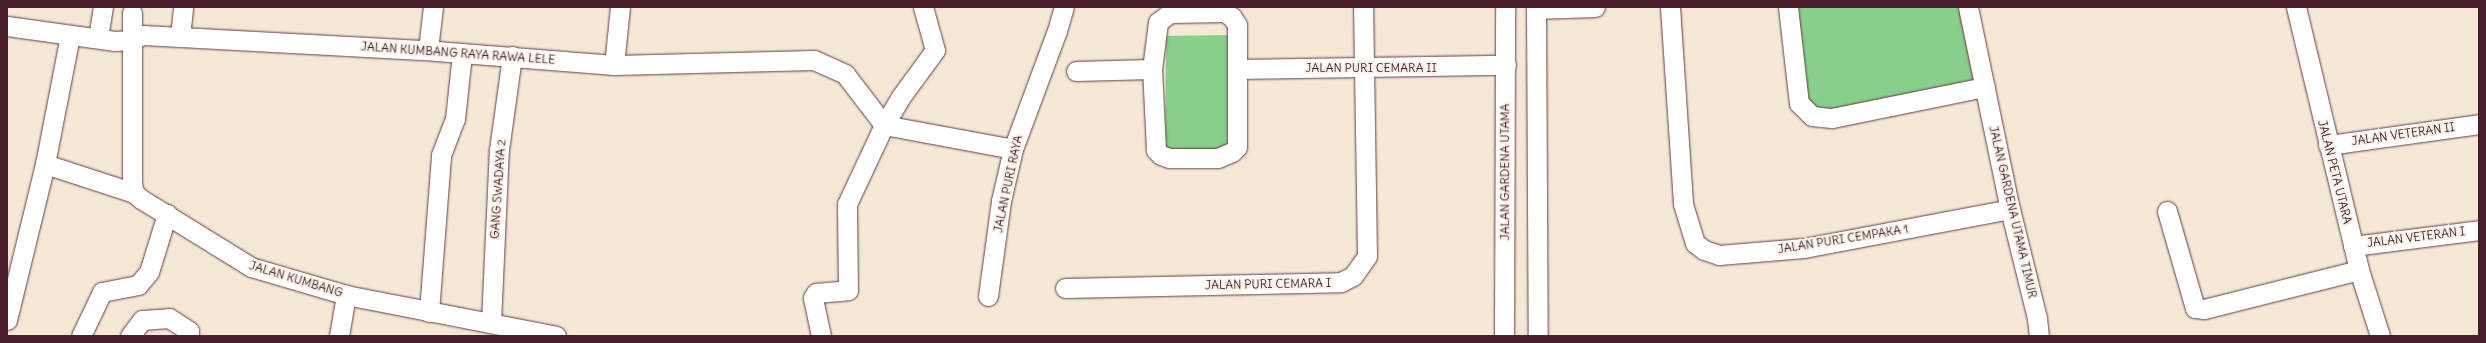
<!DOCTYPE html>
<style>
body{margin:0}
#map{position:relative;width:2486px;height:343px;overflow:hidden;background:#f5e8d5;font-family:Delius,sans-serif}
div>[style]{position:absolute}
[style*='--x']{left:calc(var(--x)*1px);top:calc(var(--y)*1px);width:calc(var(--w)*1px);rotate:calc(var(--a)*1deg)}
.green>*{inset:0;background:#87cf8b}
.roads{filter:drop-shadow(0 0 1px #643d44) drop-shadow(0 0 1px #643d44)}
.minor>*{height:19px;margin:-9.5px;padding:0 9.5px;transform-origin:9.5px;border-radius:9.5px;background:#fff}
span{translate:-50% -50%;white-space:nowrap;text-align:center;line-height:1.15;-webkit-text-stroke:4px #f7f3e8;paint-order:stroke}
.street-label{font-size:12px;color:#4a1f2b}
.frame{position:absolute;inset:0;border:8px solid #4a1f2b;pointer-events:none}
</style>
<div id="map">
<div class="green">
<i style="clip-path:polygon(1798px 7px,1965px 7px,1980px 84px,1824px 112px,1808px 102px)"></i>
<i style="clip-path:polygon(1231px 35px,1230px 155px,1165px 156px,1166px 36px)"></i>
</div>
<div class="roads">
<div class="minor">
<i style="--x:1536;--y:7;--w:329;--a:89.7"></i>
<i style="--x:1670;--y:7;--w:197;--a:86.2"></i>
<i style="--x:1683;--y:204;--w:41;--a:72.9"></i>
<i style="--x:1695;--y:243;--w:11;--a:38"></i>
<i style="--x:1704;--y:250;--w:16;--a:18"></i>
<i style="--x:1719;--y:255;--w:85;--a:-4.7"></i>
<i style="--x:1804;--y:248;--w:210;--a:-10.7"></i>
<i style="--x:1788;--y:7;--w:97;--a:83.5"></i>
<i style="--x:1799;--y:103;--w:18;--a:45"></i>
<i style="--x:1812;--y:116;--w:20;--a:6"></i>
<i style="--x:1832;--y:118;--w:156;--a:-11.5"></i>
<i style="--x:1968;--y:7;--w:206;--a:78.3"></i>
<i style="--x:2010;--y:209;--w:112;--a:76.1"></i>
<i style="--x:2037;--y:318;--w:18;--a:84"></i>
<i style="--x:2296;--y:7;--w:270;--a:76.5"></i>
<i style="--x:2359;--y:270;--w:69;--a:72.3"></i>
<i style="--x:1536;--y:9;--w:59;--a:-1.9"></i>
<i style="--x:1224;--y:12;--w:9;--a:32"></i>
<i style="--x:1232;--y:17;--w:9;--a:58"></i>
<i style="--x:1237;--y:25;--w:122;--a:90"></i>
<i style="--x:1237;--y:147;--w:7;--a:135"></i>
<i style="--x:1232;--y:152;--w:15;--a:157"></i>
<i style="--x:1218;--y:158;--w:49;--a:180"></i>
<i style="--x:1169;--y:158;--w:9;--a:-159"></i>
<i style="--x:1161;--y:155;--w:7;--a:-135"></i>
<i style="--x:1156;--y:150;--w:81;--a:-92.8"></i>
<i style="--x:1152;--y:69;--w:47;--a:-82.7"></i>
<i style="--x:1158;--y:22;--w:15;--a:-37"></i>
<i style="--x:1170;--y:13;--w:54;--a:-1.1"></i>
<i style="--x:132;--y:13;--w:171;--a:90"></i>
<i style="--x:132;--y:184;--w:9;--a:77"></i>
<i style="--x:134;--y:193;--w:9;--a:41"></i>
<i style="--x:141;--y:199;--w:129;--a:31.7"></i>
<i style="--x:251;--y:267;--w:99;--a:16.4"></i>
<i style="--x:346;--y:295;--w:214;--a:11"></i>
<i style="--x:7;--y:26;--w:109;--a:7.9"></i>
<i style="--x:115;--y:41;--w:16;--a:-4"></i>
<i style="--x:131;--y:40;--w:13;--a:-23"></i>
<i style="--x:143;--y:35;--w:293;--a:3.1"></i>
<i style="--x:436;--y:51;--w:179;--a:4.5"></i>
<i style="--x:614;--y:65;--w:200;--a:-1.4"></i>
<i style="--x:814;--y:60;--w:34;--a:24"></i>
<i style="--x:845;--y:74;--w:64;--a:52.6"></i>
<i style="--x:884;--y:125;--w:131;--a:10.5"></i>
<i style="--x:180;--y:37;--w:30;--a:-84"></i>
<i style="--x:98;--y:38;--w:31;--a:-81"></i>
<i style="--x:428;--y:50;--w:43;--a:-83.4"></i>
<i style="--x:614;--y:65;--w:58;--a:-84.1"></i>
<i style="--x:1237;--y:69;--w:269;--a:-0.9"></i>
<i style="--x:1076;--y:71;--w:76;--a:-1.5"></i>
<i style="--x:2328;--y:145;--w:152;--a:-7.9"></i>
<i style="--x:45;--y:164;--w:94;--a:18"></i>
<i style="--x:2167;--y:211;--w:101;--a:73.9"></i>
<i style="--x:2195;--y:308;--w:9;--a:6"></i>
<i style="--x:2204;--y:309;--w:160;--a:-14.1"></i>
<i style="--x:2353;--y:246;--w:127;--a:-7.2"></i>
<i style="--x:1065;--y:288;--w:276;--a:-1.2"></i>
<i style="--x:1341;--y:282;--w:13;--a:-27"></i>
<i style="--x:1353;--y:276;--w:24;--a:-55"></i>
<i style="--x:1367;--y:256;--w:249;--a:-90.9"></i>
<i style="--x:988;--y:296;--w:96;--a:-82.2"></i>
<i style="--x:1001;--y:201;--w:53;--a:-77"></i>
<i style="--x:1013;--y:149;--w:126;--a:-69.6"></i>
<i style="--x:1057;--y:31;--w:25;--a:-74"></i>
<i style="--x:429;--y:312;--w:157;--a:-85.6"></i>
<i style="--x:441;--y:155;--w:39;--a:-69"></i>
<i style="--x:455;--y:119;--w:66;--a:-83.9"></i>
<i style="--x:7;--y:320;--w:161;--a:-76.3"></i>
<i style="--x:45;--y:164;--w:131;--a:-79"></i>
<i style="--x:491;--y:323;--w:173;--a:-87.4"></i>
<i style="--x:499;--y:150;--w:95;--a:-82.1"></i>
<i style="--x:81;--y:336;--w:49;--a:-64.5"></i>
<i style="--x:102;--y:292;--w:37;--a:-11"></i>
<i style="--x:138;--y:285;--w:17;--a:-50"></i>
<i style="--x:149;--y:272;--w:61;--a:-72.8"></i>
<i style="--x:130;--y:336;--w:20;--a:-53"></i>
<i style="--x:142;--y:320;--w:27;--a:-4"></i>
<i style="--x:169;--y:318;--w:24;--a:33"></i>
<i style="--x:189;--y:331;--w:5;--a:101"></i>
<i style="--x:339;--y:336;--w:42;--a:-80.3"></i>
<i style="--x:821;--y:336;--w:39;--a:-102"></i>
<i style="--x:813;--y:298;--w:6;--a:-59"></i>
<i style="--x:816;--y:293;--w:32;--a:-5"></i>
<i style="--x:848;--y:290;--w:86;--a:-90.7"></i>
<i style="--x:847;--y:204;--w:87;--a:-64.9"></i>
<i style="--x:884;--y:125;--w:31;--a:-59"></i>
<i style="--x:900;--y:98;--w:59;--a:-53.9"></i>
<i style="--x:935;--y:50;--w:45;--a:-105.6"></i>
<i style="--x:1504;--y:336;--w:329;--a:-89.8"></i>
</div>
</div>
<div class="street-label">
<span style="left:458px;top:53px;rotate:4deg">JALAN KUMBANG RAYA RAWA LELE</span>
<span style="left:1371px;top:68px">JALAN PURI CEMARA II</span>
<span style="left:2403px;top:134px;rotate:-8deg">JALAN VETERAN II</span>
<span style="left:1505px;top:172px;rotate:-90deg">JALAN GARDENA UTAMA</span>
<span style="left:2335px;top:172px;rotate:76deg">JALAN PETA UTARA</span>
<span style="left:1008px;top:184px;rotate:-78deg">JALAN PURI RAYA</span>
<span style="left:498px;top:189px;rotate:-86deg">GANG SWADAYA 2</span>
<span style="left:2013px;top:212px;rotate:77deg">JALAN GARDENA UTAMA TIMUR</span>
<span style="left:2416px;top:237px;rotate:-7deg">JALAN VETERAN I</span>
<span style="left:1843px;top:239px;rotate:-9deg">JALAN PURI CEMPAKA 1</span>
<span style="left:296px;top:279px;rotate:17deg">JALAN KUMBANG</span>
<span style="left:1268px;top:284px;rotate:-1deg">JALAN PURI CEMARA I</span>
</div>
<div class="frame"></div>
</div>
